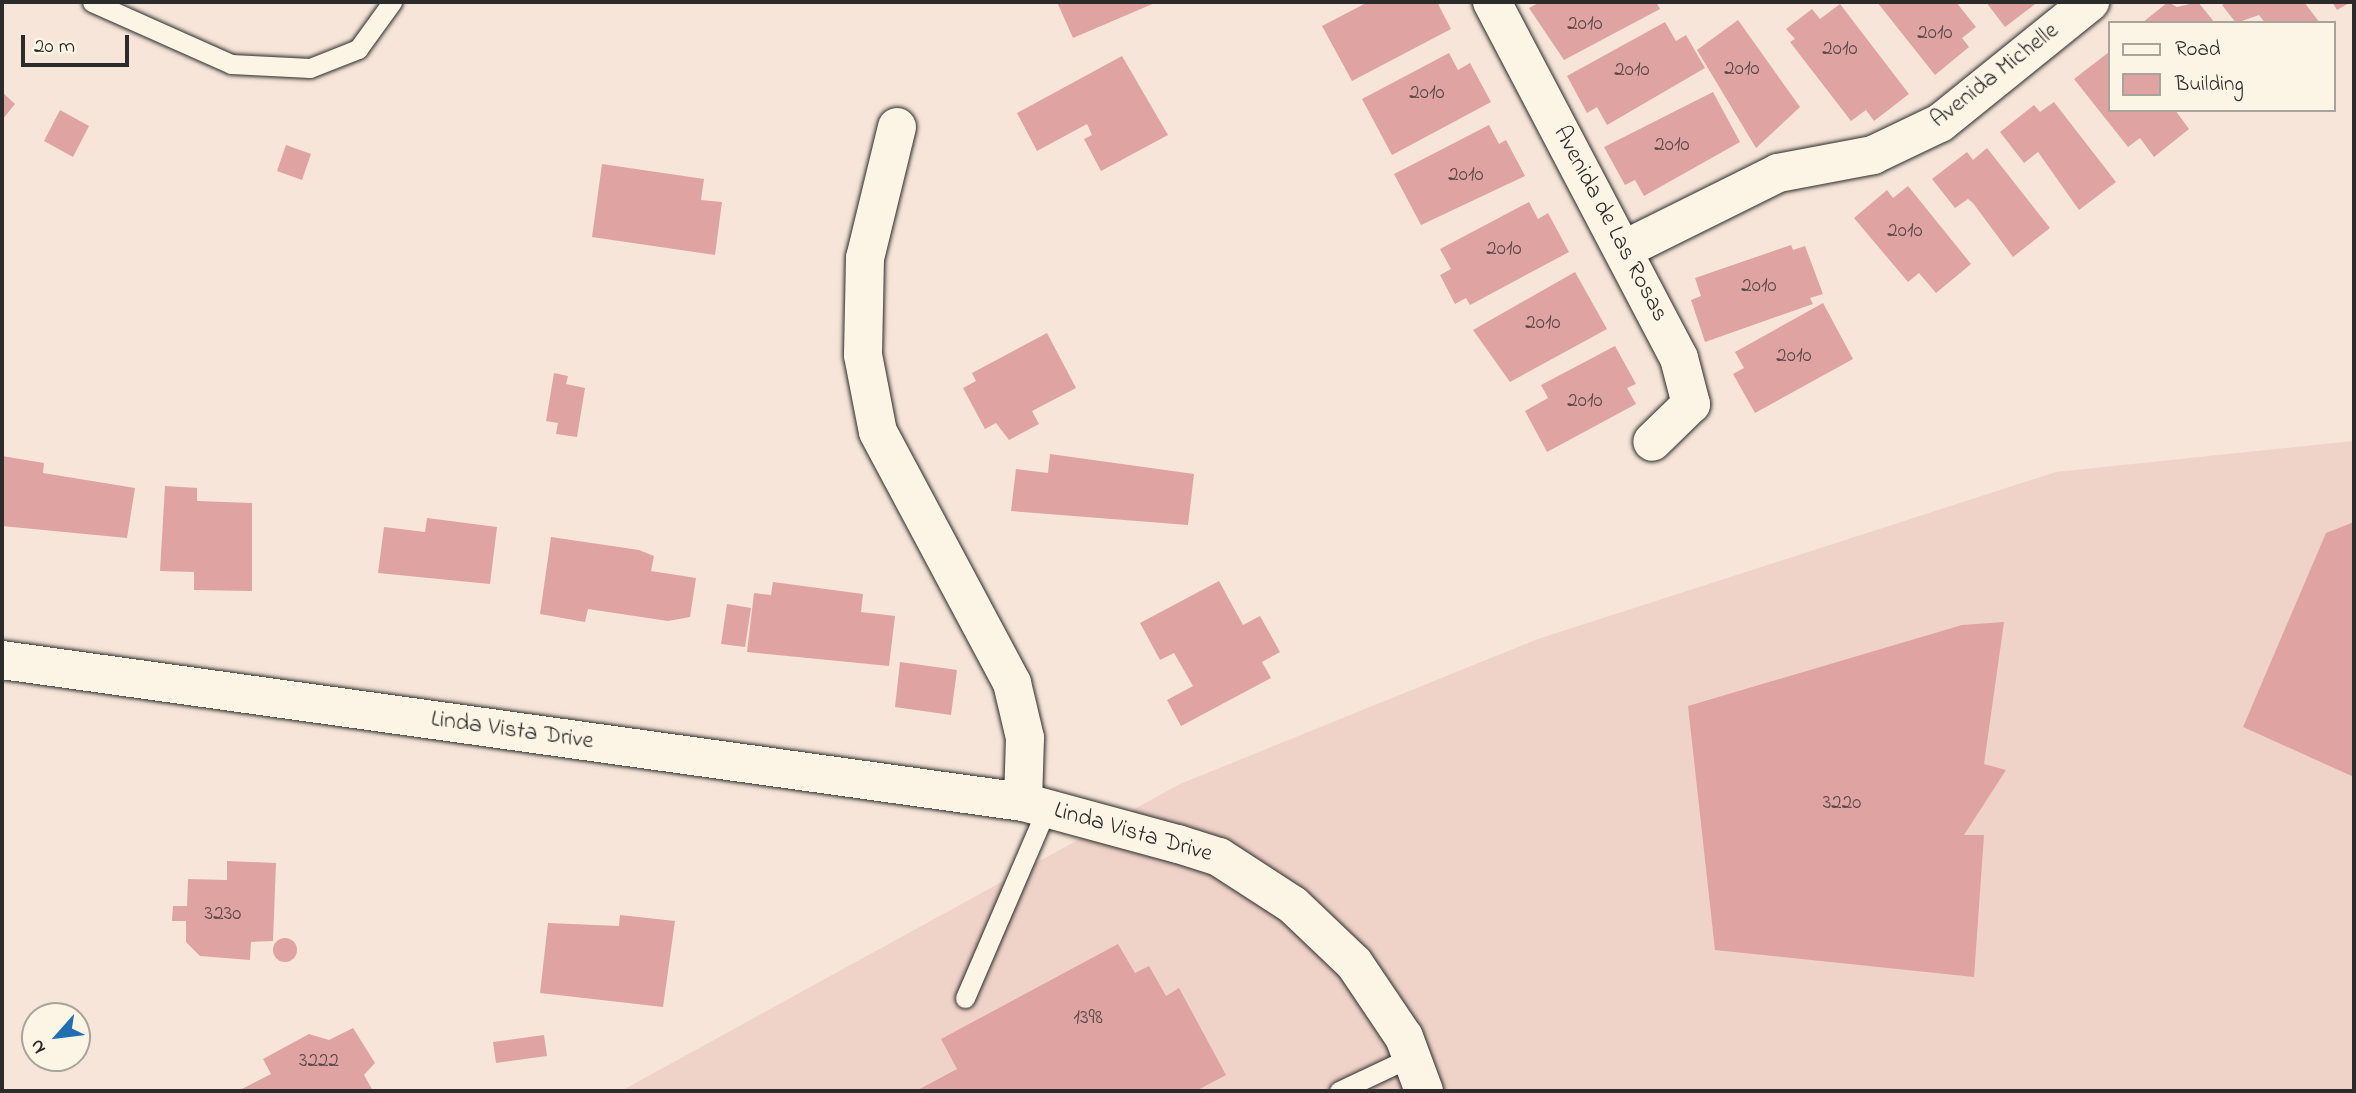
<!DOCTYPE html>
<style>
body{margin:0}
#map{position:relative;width:2356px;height:1093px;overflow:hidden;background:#f6e5d8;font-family:"Indie Flower",sans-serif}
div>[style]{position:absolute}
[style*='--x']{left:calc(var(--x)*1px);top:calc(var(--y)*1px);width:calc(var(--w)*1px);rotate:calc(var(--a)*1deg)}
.built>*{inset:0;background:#efd2c8}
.building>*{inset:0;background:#dfa4a2}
.round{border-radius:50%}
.roads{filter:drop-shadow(0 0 2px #2b2b2b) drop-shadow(0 0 2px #2b2b2b)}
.lane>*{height:19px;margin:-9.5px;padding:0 9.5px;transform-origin:9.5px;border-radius:9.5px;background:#fcf5e5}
.street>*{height:38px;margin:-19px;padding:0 19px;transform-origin:19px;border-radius:19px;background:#fcf5e5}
.secondary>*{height:38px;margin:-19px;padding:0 19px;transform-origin:19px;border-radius:19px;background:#fcf5e5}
span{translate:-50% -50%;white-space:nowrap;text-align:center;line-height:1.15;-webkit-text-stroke:5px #fcf5e5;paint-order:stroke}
.number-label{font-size:21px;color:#584949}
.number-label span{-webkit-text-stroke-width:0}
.street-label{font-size:24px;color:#2b2b2b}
.frame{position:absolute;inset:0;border:4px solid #2b2b2b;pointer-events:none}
.legend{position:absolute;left:2108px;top:21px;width:228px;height:91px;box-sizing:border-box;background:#fcf5e5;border:2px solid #a8a49b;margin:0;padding:9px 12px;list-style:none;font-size:21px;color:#2b2b2b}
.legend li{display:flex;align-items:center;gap:14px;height:35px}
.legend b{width:35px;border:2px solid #a8a49b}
.north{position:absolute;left:21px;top:1002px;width:70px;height:70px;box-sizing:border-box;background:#fcf5e5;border:2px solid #a8a49b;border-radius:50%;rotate:242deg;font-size:19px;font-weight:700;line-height:28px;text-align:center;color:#2b2b2b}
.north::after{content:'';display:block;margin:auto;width:24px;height:32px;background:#1f6fb2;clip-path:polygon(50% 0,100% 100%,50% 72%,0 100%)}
.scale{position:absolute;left:21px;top:35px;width:108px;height:32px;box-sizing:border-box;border:4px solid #2b2b2b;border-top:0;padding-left:9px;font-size:21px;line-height:24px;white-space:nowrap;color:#2b2b2b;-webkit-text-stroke:5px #fcf5e5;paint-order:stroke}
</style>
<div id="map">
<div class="built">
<i style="clip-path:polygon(2354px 441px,2354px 1091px,621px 1091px,1180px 784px,1538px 639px,2056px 472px)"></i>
</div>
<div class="building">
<i style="clip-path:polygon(1057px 2px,1157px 2px,1073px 38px)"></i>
<i style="clip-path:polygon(1368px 2px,1437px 2px,1451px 29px,1352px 81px,1322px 26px)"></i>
<i style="clip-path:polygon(1540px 2px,1656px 2px,1660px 9px,1564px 60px,1529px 8px)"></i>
<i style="clip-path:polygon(1877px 2px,1956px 2px,1976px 27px,1962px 38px,1969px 47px,1935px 75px)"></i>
<i style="clip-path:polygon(1986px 2px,2038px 2px,2005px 27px)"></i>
<i style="clip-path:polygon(2168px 2px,2177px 7px,2198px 2px,2215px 23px,2142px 23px)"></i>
<i style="clip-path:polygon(2227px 2px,2304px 2px,2320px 23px,2265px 23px,2259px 15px,2236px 23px,2222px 5px)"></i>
<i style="clip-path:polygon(2332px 2px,2351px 2px,2337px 10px)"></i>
<i style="clip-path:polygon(1840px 4px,1909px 94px,1874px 121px,1866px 110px,1851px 121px,1790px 42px,1795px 39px,1786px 29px,1812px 9px,1820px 19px)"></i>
<i style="clip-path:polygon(1738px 20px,1800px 107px,1756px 148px,1697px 50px)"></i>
<i style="clip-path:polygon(1665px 22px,1676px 41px,1686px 35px,1705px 68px,1607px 125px,1597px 107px,1587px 113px,1567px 76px)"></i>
<i style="clip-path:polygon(2109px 52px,2109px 110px,2175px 110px,2189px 129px,2154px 157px,2140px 138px,2128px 147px,2074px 79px)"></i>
<i style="clip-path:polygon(1449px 53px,1458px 70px,1470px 63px,1491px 102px,1392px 155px,1362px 99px)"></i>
<i style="clip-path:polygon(1122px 56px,1168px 135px,1101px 171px,1084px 139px,1092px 135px,1087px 124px,1037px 151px,1017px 113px)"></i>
<i style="clip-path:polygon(2px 92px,15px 104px,2px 120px)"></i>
<i style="clip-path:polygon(1713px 92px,1740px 142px,1644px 196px,1635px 180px,1625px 185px,1604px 147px)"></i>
<i style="clip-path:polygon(2054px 102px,2116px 182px,2079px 210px,2038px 152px,2024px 163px,2000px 132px,2034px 105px,2040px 112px)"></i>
<i style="clip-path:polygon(60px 110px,89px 126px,73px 157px,44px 141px)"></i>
<i style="clip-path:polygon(1489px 125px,1499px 144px,1506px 140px,1525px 176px,1421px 225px,1394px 174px)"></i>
<i style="clip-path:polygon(286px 145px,311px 154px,302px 180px,277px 171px)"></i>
<i style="clip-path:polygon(1987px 148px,2050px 228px,2013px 257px,1973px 203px,1968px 199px,1955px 208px,1932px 179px,1967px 152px,1973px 160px)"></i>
<i style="clip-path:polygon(602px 164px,704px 179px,701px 200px,722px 202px,715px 255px,592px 237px)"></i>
<i style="clip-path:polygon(1908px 186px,1971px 264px,1936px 293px,1919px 273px,1908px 282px,1854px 218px,1887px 190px,1893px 198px)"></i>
<i style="clip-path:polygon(1529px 202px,1538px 219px,1548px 213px,1569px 252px,1470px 305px,1466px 298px,1455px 304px,1440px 275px,1451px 269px,1440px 249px)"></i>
<i style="clip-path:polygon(1791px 245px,1793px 250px,1805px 246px,1823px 294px,1810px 298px,1813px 304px,1705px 342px,1691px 300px,1701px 296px,1695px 278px)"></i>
<i style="clip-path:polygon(1575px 272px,1607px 329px,1510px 382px,1473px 330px)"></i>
<i style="clip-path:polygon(1823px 303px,1853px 359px,1755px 413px,1733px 374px,1744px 368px,1735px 352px)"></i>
<i style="clip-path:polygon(1047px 333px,1076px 388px,1032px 411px,1039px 424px,1009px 440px,996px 423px,985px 429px,963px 388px,976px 381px,972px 373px)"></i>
<i style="clip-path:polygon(1615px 346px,1636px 384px,1627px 388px,1636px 404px,1547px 452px,1525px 411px,1548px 398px,1541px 385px)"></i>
<i style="clip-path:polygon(554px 373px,568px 376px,566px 384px,585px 388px,577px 437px,556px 434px,558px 423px,546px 421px)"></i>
<i style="clip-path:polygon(1050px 454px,1194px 474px,1188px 525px,1011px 511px,1016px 469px,1048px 473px)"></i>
<i style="clip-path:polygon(2px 456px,44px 463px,43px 473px,135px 488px,127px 538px,2px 526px)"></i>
<i style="clip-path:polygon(165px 486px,197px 488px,197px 501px,252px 503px,252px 591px,194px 590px,194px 572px,160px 571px)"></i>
<i style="clip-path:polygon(427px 518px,497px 527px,490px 584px,378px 573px,384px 527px,425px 532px)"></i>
<i style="clip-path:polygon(2354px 522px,2354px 777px,2243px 727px,2326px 533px)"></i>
<i style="clip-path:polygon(551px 537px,639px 550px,654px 556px,651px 571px,696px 578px,690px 617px,668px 621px,588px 609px,585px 622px,540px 614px)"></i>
<i style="clip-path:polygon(1219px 581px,1243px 625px,1260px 616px,1280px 652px,1262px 662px,1271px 678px,1181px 726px,1167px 700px,1193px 686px,1174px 653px,1160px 660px,1140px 623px)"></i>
<i style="clip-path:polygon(773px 582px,863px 594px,861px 612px,895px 616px,889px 666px,747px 652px,754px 593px,771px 595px)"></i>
<i style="clip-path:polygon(727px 604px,751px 608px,745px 647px,721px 644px)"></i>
<i style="clip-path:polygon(2004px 622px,1984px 764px,2006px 770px,1964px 835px,1984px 835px,1974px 977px,1715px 950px,1688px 706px,1962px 625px)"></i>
<i style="clip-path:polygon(900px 662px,957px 670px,951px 715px,895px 707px)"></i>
<i style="clip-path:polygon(227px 861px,276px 863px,273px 941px,251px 942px,250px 960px,200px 956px,186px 942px,186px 921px,172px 921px,173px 906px,187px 906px,188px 879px,227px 880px)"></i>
<i style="clip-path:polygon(620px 915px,675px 921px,663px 1007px,540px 993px,548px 923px,619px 926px)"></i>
<i class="round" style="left:273px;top:938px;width:24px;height:24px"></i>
<i style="clip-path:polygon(1118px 944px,1135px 973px,1149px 966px,1166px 996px,1179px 988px,1226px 1075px,1196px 1091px,916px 1091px,957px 1069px,941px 1039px)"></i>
<i style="clip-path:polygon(353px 1028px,375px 1063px,364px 1075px,373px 1091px,238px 1091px,271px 1074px,263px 1059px,309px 1034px,329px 1040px)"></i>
<i style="clip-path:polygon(544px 1035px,547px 1056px,496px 1063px,493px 1042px)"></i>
</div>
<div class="roads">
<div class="lane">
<i style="--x:92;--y:2;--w:152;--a:24"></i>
<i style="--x:231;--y:64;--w:79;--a:2.9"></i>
<i style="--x:310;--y:68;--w:52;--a:-21.6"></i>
<i style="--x:358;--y:49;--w:58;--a:-54.1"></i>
<i style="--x:965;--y:998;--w:207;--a:-66.7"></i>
<i style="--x:1339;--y:1091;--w:80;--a:-25.3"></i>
</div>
<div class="street">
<i style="--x:1492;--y:2;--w:402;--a:62.3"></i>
<i style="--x:1679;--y:358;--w:48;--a:75.4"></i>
<i style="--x:1691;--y:404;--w:54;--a:135.7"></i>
<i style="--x:897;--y:127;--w:135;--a:103.7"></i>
<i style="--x:865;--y:258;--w:97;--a:91.2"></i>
<i style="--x:863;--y:355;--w:78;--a:79"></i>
<i style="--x:878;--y:432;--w:285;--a:61.9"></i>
<i style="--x:1012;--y:683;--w:57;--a:76.7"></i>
<i style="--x:1025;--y:738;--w:64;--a:91.8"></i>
<i style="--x:1625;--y:249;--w:171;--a:-26.4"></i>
<i style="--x:1778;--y:173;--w:97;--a:-10.7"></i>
<i style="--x:1873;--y:155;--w:74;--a:-25.5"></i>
<i style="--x:1940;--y:123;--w:193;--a:-38.9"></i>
</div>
<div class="secondary">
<i style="--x:2;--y:660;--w:1031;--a:7.92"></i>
<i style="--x:1023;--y:802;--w:161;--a:15.2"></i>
<i style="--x:1178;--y:844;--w:43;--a:17.6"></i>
<i style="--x:1219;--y:857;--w:88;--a:33"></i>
<i style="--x:1293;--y:905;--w:84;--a:43.6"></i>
<i style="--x:1354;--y:963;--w:89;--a:56"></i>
<i style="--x:1404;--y:1037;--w:58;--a:69.7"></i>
</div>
</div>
<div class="number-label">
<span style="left:1585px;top:24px">2010</span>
<span style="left:1935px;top:33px">2010</span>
<span style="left:1840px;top:49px">2010</span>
<span style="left:1742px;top:69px">2010</span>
<span style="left:1632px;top:70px">2010</span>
<span style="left:1427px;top:93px">2010</span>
<span style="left:1672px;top:145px">2010</span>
<span style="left:1466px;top:175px">2010</span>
<span style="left:1905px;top:231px">2010</span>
<span style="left:1504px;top:249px">2010</span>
<span style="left:1759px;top:286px">2010</span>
<span style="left:1543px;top:323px">2010</span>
<span style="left:1794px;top:356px">2010</span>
<span style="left:1585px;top:401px">2010</span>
<span style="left:1842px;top:803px">3220</span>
<span style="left:223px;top:914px">3230</span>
<span style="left:1088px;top:1018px">1398</span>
<span style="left:319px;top:1061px">3222</span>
</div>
<div class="street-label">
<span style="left:1995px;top:76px;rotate:-38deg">Avenida Michelle</span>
<span style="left:1610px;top:224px;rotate:62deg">Avenida de Las Rosas</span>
<span style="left:512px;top:731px;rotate:8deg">Linda Vista Drive</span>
<span style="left:1133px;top:833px;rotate:16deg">Linda Vista Drive</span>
</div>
<div class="frame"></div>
<ul class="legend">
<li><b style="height:9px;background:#fcf5e5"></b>Road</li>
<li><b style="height:19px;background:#dfa4a2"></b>Building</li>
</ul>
<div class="north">N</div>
<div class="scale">20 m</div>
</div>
